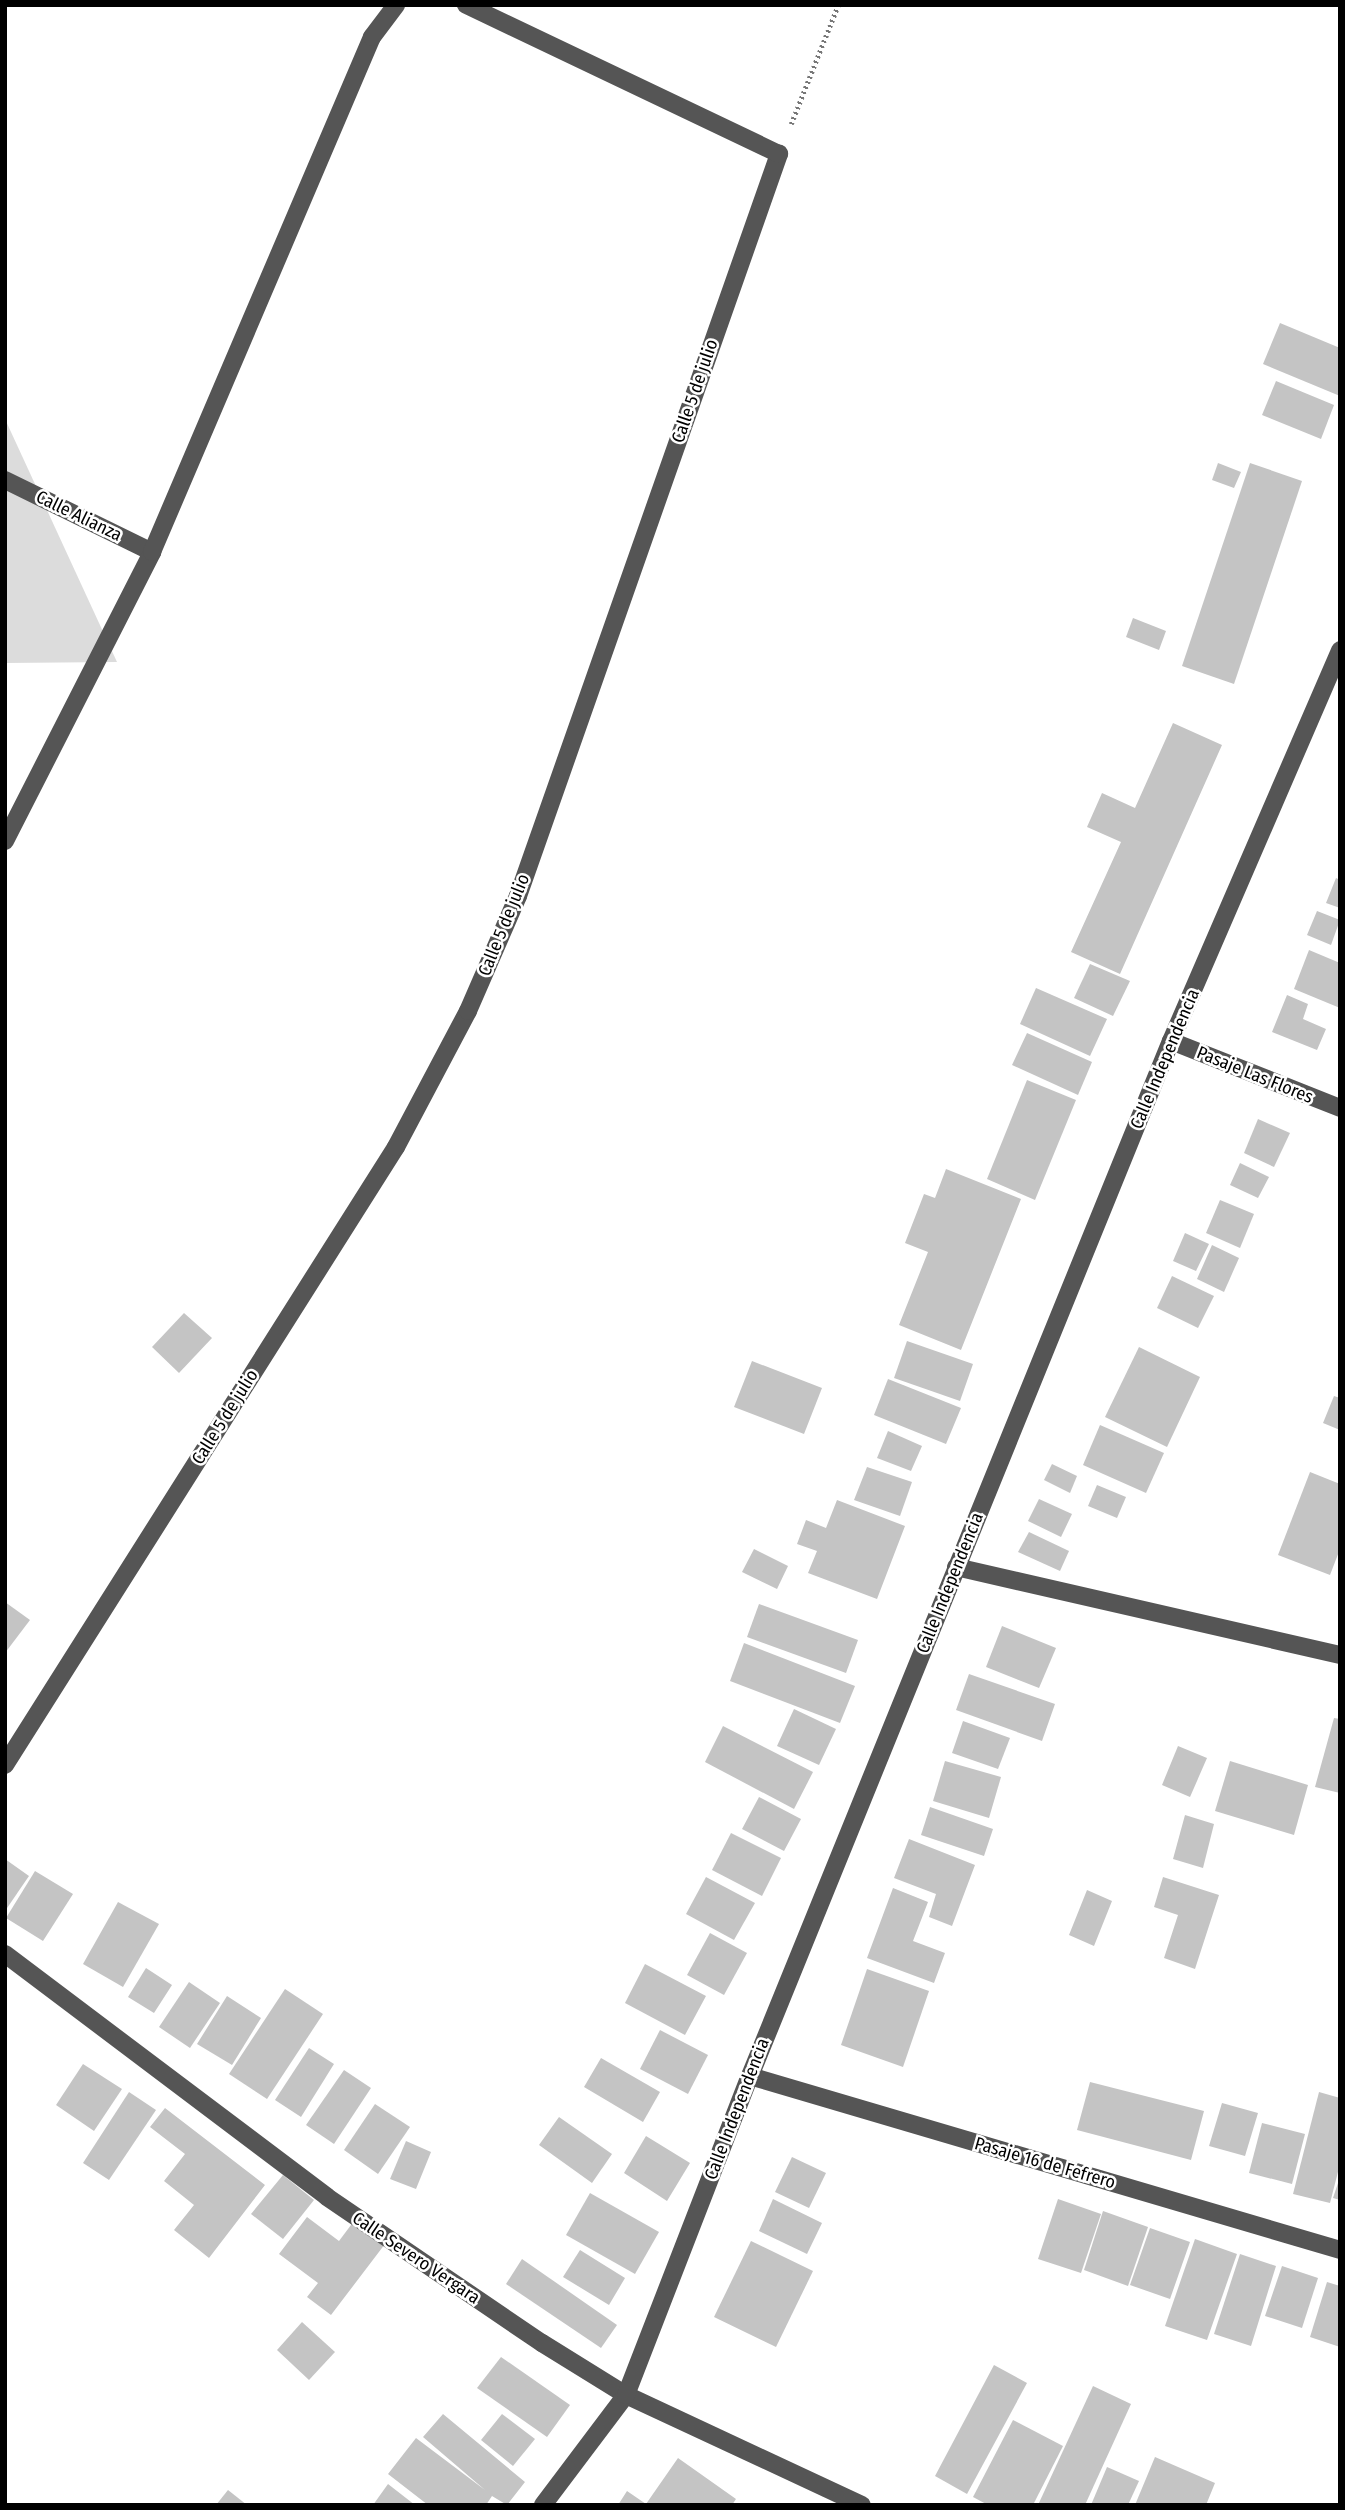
<!DOCTYPE html>
<style>
body{margin:0}
#map{position:relative;width:1345px;height:2510px;overflow:hidden;background:#fff;font-family:"Fira Sans Condensed",sans-serif}
div>[style]{position:absolute}
[style*='--x']{left:calc(var(--x)*1px);top:calc(var(--y)*1px);width:calc(var(--w)*1px);rotate:calc(var(--a)*1deg)}
.green>*{inset:0;background:#dcdcdc}
.building>*{inset:0;background:#c4c4c4}
.path>*{height:4.5px;margin-top:-2.25px;transform-origin:0;background:repeating-linear-gradient(90deg,#777 0 2px,transparent 0 5.5px)}
.minor>*{height:18px;margin:-9px;padding:0 9px;transform-origin:9px;border-radius:9px;background:#555}
span{translate:-50% -50%;white-space:nowrap;text-align:center;line-height:1.15;-webkit-text-stroke:5px #fff;paint-order:stroke}
.street-label{font-size:18px;color:#000}
.frame{position:absolute;inset:0;border:7px solid #000;pointer-events:none}
</style>
<div id="map">
<div class="green">
<i style="clip-path:polygon(5px 419px,117px 662px,5px 663px)"></i>
</div>
<div class="building">
<i style="clip-path:polygon(1280px 323px,1340px 348px,1340px 396px,1263px 364px)"></i>
<i style="clip-path:polygon(1276px 381px,1334px 405px,1321px 439px,1262px 415px)"></i>
<i style="clip-path:polygon(1218px 463px,1241px 472px,1234px 488px,1212px 480px)"></i>
<i style="clip-path:polygon(1250px 463px,1302px 481px,1234px 684px,1182px 666px)"></i>
<i style="clip-path:polygon(1133px 618px,1166px 631px,1159px 650px,1126px 637px)"></i>
<i style="clip-path:polygon(1173px 723px,1222px 745px,1120px 974px,1071px 952px,1121px 842px,1087px 827px,1102px 793px,1135px 808px)"></i>
<i style="clip-path:polygon(1336px 878px,1340px 880px,1340px 908px,1326px 903px)"></i>
<i style="clip-path:polygon(1317px 911px,1340px 920px,1331px 945px,1307px 935px)"></i>
<i style="clip-path:polygon(1309px 950px,1340px 963px,1340px 1008px,1294px 989px)"></i>
<i style="clip-path:polygon(1090px 964px,1130px 981px,1113px 1016px,1074px 998px)"></i>
<i style="clip-path:polygon(1036px 988px,1107px 1019px,1090px 1056px,1020px 1024px)"></i>
<i style="clip-path:polygon(1287px 995px,1308px 1004px,1303px 1019px,1326px 1029px,1317px 1050px,1272px 1032px)"></i>
<i style="clip-path:polygon(1027px 1033px,1092px 1062px,1078px 1095px,1012px 1065px)"></i>
<i style="clip-path:polygon(1027px 1080px,1076px 1100px,1035px 1200px,987px 1179px)"></i>
<i style="clip-path:polygon(1258px 1119px,1290px 1133px,1274px 1167px,1244px 1153px)"></i>
<i style="clip-path:polygon(1240px 1163px,1269px 1177px,1258px 1198px,1230px 1185px)"></i>
<i style="clip-path:polygon(946px 1169px,1021px 1199px,961px 1350px,899px 1325px,928px 1252px,905px 1243px,924px 1194px,935px 1198px)"></i>
<i style="clip-path:polygon(1220px 1200px,1254px 1214px,1240px 1248px,1206px 1233px)"></i>
<i style="clip-path:polygon(1185px 1233px,1209px 1244px,1196px 1271px,1173px 1261px)"></i>
<i style="clip-path:polygon(1212px 1245px,1239px 1258px,1224px 1292px,1197px 1279px)"></i>
<i style="clip-path:polygon(1172px 1276px,1214px 1296px,1198px 1328px,1157px 1308px)"></i>
<i style="clip-path:polygon(184px 1313px,212px 1338px,179px 1373px,152px 1347px)"></i>
<i style="clip-path:polygon(907px 1341px,973px 1364px,960px 1401px,894px 1378px)"></i>
<i style="clip-path:polygon(1139px 1347px,1200px 1377px,1167px 1447px,1105px 1417px)"></i>
<i style="clip-path:polygon(752px 1361px,822px 1388px,804px 1434px,734px 1407px)"></i>
<i style="clip-path:polygon(888px 1379px,961px 1408px,946px 1444px,874px 1415px)"></i>
<i style="clip-path:polygon(1334px 1396px,1340px 1398px,1340px 1430px,1323px 1423px)"></i>
<i style="clip-path:polygon(1100px 1425px,1164px 1453px,1146px 1493px,1083px 1465px)"></i>
<i style="clip-path:polygon(888px 1431px,922px 1446px,911px 1471px,877px 1458px)"></i>
<i style="clip-path:polygon(1052px 1464px,1077px 1476px,1070px 1493px,1044px 1480px)"></i>
<i style="clip-path:polygon(867px 1467px,912px 1482px,900px 1516px,854px 1500px)"></i>
<i style="clip-path:polygon(1310px 1472px,1340px 1484px,1340px 1549px,1330px 1575px,1278px 1555px)"></i>
<i style="clip-path:polygon(1097px 1485px,1126px 1497px,1117px 1518px,1088px 1506px)"></i>
<i style="clip-path:polygon(1039px 1499px,1072px 1514px,1061px 1537px,1028px 1521px)"></i>
<i style="clip-path:polygon(837px 1500px,905px 1526px,877px 1599px,808px 1573px,817px 1551px,797px 1544px,806px 1520px,826px 1528px)"></i>
<i style="clip-path:polygon(1029px 1532px,1069px 1551px,1060px 1571px,1018px 1552px)"></i>
<i style="clip-path:polygon(754px 1549px,788px 1566px,777px 1589px,742px 1572px)"></i>
<i style="clip-path:polygon(5px 1602px,30px 1620px,5px 1653px)"></i>
<i style="clip-path:polygon(759px 1604px,858px 1640px,846px 1673px,747px 1637px)"></i>
<i style="clip-path:polygon(1002px 1626px,1056px 1648px,1039px 1688px,986px 1667px)"></i>
<i style="clip-path:polygon(744px 1643px,855px 1686px,840px 1723px,730px 1681px)"></i>
<i style="clip-path:polygon(969px 1674px,1055px 1704px,1042px 1741px,956px 1710px)"></i>
<i style="clip-path:polygon(794px 1709px,836px 1729px,819px 1765px,777px 1746px)"></i>
<i style="clip-path:polygon(1334px 1718px,1340px 1719px,1340px 1793px,1315px 1787px)"></i>
<i style="clip-path:polygon(963px 1721px,1010px 1738px,998px 1769px,952px 1753px)"></i>
<i style="clip-path:polygon(723px 1726px,813px 1772px,794px 1809px,705px 1762px)"></i>
<i style="clip-path:polygon(1178px 1746px,1207px 1758px,1190px 1797px,1162px 1785px)"></i>
<i style="clip-path:polygon(945px 1761px,1001px 1777px,989px 1818px,933px 1801px)"></i>
<i style="clip-path:polygon(1230px 1761px,1308px 1785px,1294px 1835px,1215px 1811px)"></i>
<i style="clip-path:polygon(759px 1797px,801px 1819px,784px 1851px,742px 1829px)"></i>
<i style="clip-path:polygon(930px 1807px,993px 1829px,984px 1856px,921px 1835px)"></i>
<i style="clip-path:polygon(1185px 1815px,1214px 1824px,1203px 1868px,1173px 1859px)"></i>
<i style="clip-path:polygon(731px 1833px,781px 1858px,762px 1896px,712px 1870px)"></i>
<i style="clip-path:polygon(909px 1839px,975px 1865px,952px 1926px,929px 1917px,936px 1894px,894px 1878px)"></i>
<i style="clip-path:polygon(5px 1859px,29px 1876px,5px 1911px)"></i>
<i style="clip-path:polygon(35px 1871px,73px 1894px,43px 1941px,6px 1918px)"></i>
<i style="clip-path:polygon(706px 1877px,755px 1903px,734px 1940px,686px 1914px)"></i>
<i style="clip-path:polygon(1163px 1877px,1219px 1895px,1195px 1969px,1164px 1958px,1178px 1915px,1154px 1907px)"></i>
<i style="clip-path:polygon(893px 1888px,928px 1902px,913px 1941px,945px 1953px,934px 1983px,867px 1958px)"></i>
<i style="clip-path:polygon(1087px 1890px,1112px 1901px,1094px 1946px,1069px 1935px)"></i>
<i style="clip-path:polygon(118px 1902px,159px 1924px,123px 1987px,83px 1964px)"></i>
<i style="clip-path:polygon(710px 1933px,747px 1953px,724px 1995px,687px 1975px)"></i>
<i style="clip-path:polygon(645px 1964px,706px 1996px,685px 2035px,625px 2003px)"></i>
<i style="clip-path:polygon(146px 1968px,172px 1985px,154px 2013px,128px 1997px)"></i>
<i style="clip-path:polygon(867px 1969px,929px 1991px,903px 2067px,841px 2045px)"></i>
<i style="clip-path:polygon(189px 1982px,220px 2003px,190px 2048px,159px 2027px)"></i>
<i style="clip-path:polygon(285px 1989px,323px 2014px,267px 2099px,229px 2074px)"></i>
<i style="clip-path:polygon(227px 1996px,261px 2018px,232px 2065px,197px 2044px)"></i>
<i style="clip-path:polygon(660px 2030px,708px 2055px,688px 2094px,640px 2069px)"></i>
<i style="clip-path:polygon(309px 2048px,334px 2064px,301px 2117px,275px 2100px)"></i>
<i style="clip-path:polygon(601px 2058px,660px 2092px,643px 2122px,584px 2087px)"></i>
<i style="clip-path:polygon(83px 2064px,122px 2089px,94px 2131px,56px 2105px)"></i>
<i style="clip-path:polygon(344px 2070px,371px 2088px,334px 2144px,306px 2125px)"></i>
<i style="clip-path:polygon(1090px 2082px,1204px 2111px,1191px 2160px,1077px 2130px)"></i>
<i style="clip-path:polygon(129px 2092px,156px 2110px,109px 2180px,83px 2163px)"></i>
<i style="clip-path:polygon(1319px 2092px,1340px 2098px,1340px 2164px,1330px 2203px,1293px 2194px)"></i>
<i style="clip-path:polygon(1222px 2103px,1258px 2113px,1245px 2156px,1209px 2146px)"></i>
<i style="clip-path:polygon(375px 2104px,410px 2127px,378px 2174px,344px 2150px)"></i>
<i style="clip-path:polygon(165px 2108px,265px 2185px,209px 2258px,174px 2230px,194px 2205px,164px 2181px,185px 2154px,150px 2127px)"></i>
<i style="clip-path:polygon(559px 2117px,612px 2154px,592px 2183px,539px 2145px)"></i>
<i style="clip-path:polygon(1262px 2123px,1305px 2134px,1292px 2184px,1249px 2173px)"></i>
<i style="clip-path:polygon(646px 2136px,690px 2163px,667px 2201px,624px 2173px)"></i>
<i style="clip-path:polygon(406px 2141px,431px 2152px,416px 2189px,390px 2179px)"></i>
<i style="clip-path:polygon(792px 2157px,826px 2173px,809px 2208px,775px 2192px)"></i>
<i style="clip-path:polygon(283px 2175px,314px 2200px,283px 2239px,251px 2214px)"></i>
<i style="clip-path:polygon(1340px 2177px,1340px 2200px,1333px 2198px)"></i>
<i style="clip-path:polygon(590px 2193px,659px 2232px,635px 2274px,566px 2235px)"></i>
<i style="clip-path:polygon(773px 2199px,822px 2223px,807px 2254px,759px 2231px)"></i>
<i style="clip-path:polygon(1058px 2199px,1101px 2214px,1081px 2273px,1038px 2259px)"></i>
<i style="clip-path:polygon(1103px 2211px,1148px 2227px,1128px 2286px,1084px 2270px)"></i>
<i style="clip-path:polygon(307px 2217px,339px 2241px,354px 2221px,385px 2244px,331px 2315px,307px 2297px,318px 2283px,279px 2254px)"></i>
<i style="clip-path:polygon(1150px 2228px,1190px 2242px,1170px 2299px,1130px 2285px)"></i>
<i style="clip-path:polygon(1195px 2239px,1237px 2254px,1207px 2340px,1165px 2326px)"></i>
<i style="clip-path:polygon(751px 2241px,813px 2271px,776px 2347px,714px 2317px)"></i>
<i style="clip-path:polygon(580px 2250px,625px 2278px,609px 2305px,563px 2277px)"></i>
<i style="clip-path:polygon(1240px 2254px,1276px 2266px,1251px 2346px,1214px 2334px)"></i>
<i style="clip-path:polygon(522px 2259px,617px 2325px,601px 2348px,506px 2284px)"></i>
<i style="clip-path:polygon(1282px 2266px,1318px 2278px,1302px 2328px,1265px 2316px)"></i>
<i style="clip-path:polygon(1327px 2282px,1340px 2286px,1340px 2347px,1310px 2337px)"></i>
<i style="clip-path:polygon(302px 2322px,335px 2352px,309px 2380px,277px 2350px)"></i>
<i style="clip-path:polygon(501px 2357px,570px 2405px,547px 2437px,477px 2388px)"></i>
<i style="clip-path:polygon(994px 2365px,1027px 2383px,967px 2494px,935px 2476px)"></i>
<i style="clip-path:polygon(1093px 2386px,1131px 2404px,1085px 2505px,1038px 2505px)"></i>
<i style="clip-path:polygon(443px 2414px,525px 2482px,507px 2505px,492px 2496px,486px 2505px,428px 2505px,388px 2474px,416px 2438px,485px 2490px,423px 2437px)"></i>
<i style="clip-path:polygon(502px 2414px,535px 2439px,513px 2466px,481px 2440px)"></i>
<i style="clip-path:polygon(1013px 2420px,1063px 2446px,1033px 2505px,988px 2505px,973px 2497px)"></i>
<i style="clip-path:polygon(1155px 2457px,1215px 2483px,1206px 2505px,1135px 2505px)"></i>
<i style="clip-path:polygon(678px 2458px,736px 2499px,732px 2505px,618px 2505px,627px 2491px,646px 2504px)"></i>
<i style="clip-path:polygon(1107px 2467px,1139px 2481px,1128px 2505px,1091px 2505px)"></i>
<i style="clip-path:polygon(388px 2484px,415px 2505px,373px 2505px)"></i>
<i style="clip-path:polygon(228px 2490px,247px 2505px,216px 2505px)"></i>
</div>
<div class="path">
<i style="--x:791;--y:124;--w:128;--a:-68.4"></i>
</div>
<div class="minor">
<i style="--x:5;--y:480;--w:164;--a:26.1"></i>
<i style="--x:5;--y:841;--w:324;--a:-63"></i>
<i style="--x:152;--y:552;--w:560;--a:-66.87"></i>
<i style="--x:372;--y:37;--w:40;--a:-53"></i>
<i style="--x:1171;--y:1041;--w:182;--a:21.6"></i>
<i style="--x:956;--y:1567;--w:394;--a:12.9"></i>
<i style="--x:5;--y:1765;--w:731;--a:-57.68"></i>
<i style="--x:396;--y:1147;--w:154;--a:-62.1"></i>
<i style="--x:468;--y:1011;--w:125;--a:-66.5"></i>
<i style="--x:518;--y:896;--w:787;--a:-70.62"></i>
<i style="--x:779;--y:154;--w:347;--a:-154.5"></i>
<i style="--x:5;--y:1954;--w:403;--a:37"></i>
<i style="--x:327;--y:2197;--w:260;--a:34.2"></i>
<i style="--x:542;--y:2343;--w:99;--a:31.8"></i>
<i style="--x:626;--y:2395;--w:260;--a:25"></i>
<i style="--x:750;--y:2076;--w:615;--a:16.43"></i>
<i style="--x:543;--y:2505;--w:138;--a:-53"></i>
<i style="--x:626;--y:2395;--w:342;--a:-68.8"></i>
<i style="--x:750;--y:2076;--w:1117;--a:-67.87"></i>
<i style="--x:1171;--y:1041;--w:426;--a:-66.6"></i>
</div>
<div class="street-label">
<span style="left:695px;top:391px;rotate:-71deg">Calle 5 de julio</span>
<span style="left:79px;top:516px;rotate:26deg">Calle Alianza</span>
<span style="left:504px;top:925px;rotate:-68deg">Calle 5 de julio</span>
<span style="left:1165px;top:1059px;rotate:-67deg">Calle Independencia</span>
<span style="left:1255px;top:1075px;rotate:22deg">Pasaje Las Flores</span>
<span style="left:225px;top:1417px;rotate:-58deg">Calle 5 de julio</span>
<span style="left:950px;top:1583px;rotate:-68deg">Calle Independencia</span>
<span style="left:737px;top:2109px;rotate:-69deg">Calle Independencia</span>
<span style="left:1045px;top:2163px;rotate:16deg">Pasaje 16 de Fefrero</span>
<span style="left:416px;top:2258px;rotate:34deg">Calle Severo Vergara</span>
</div>
<div class="frame"></div>
</div>
